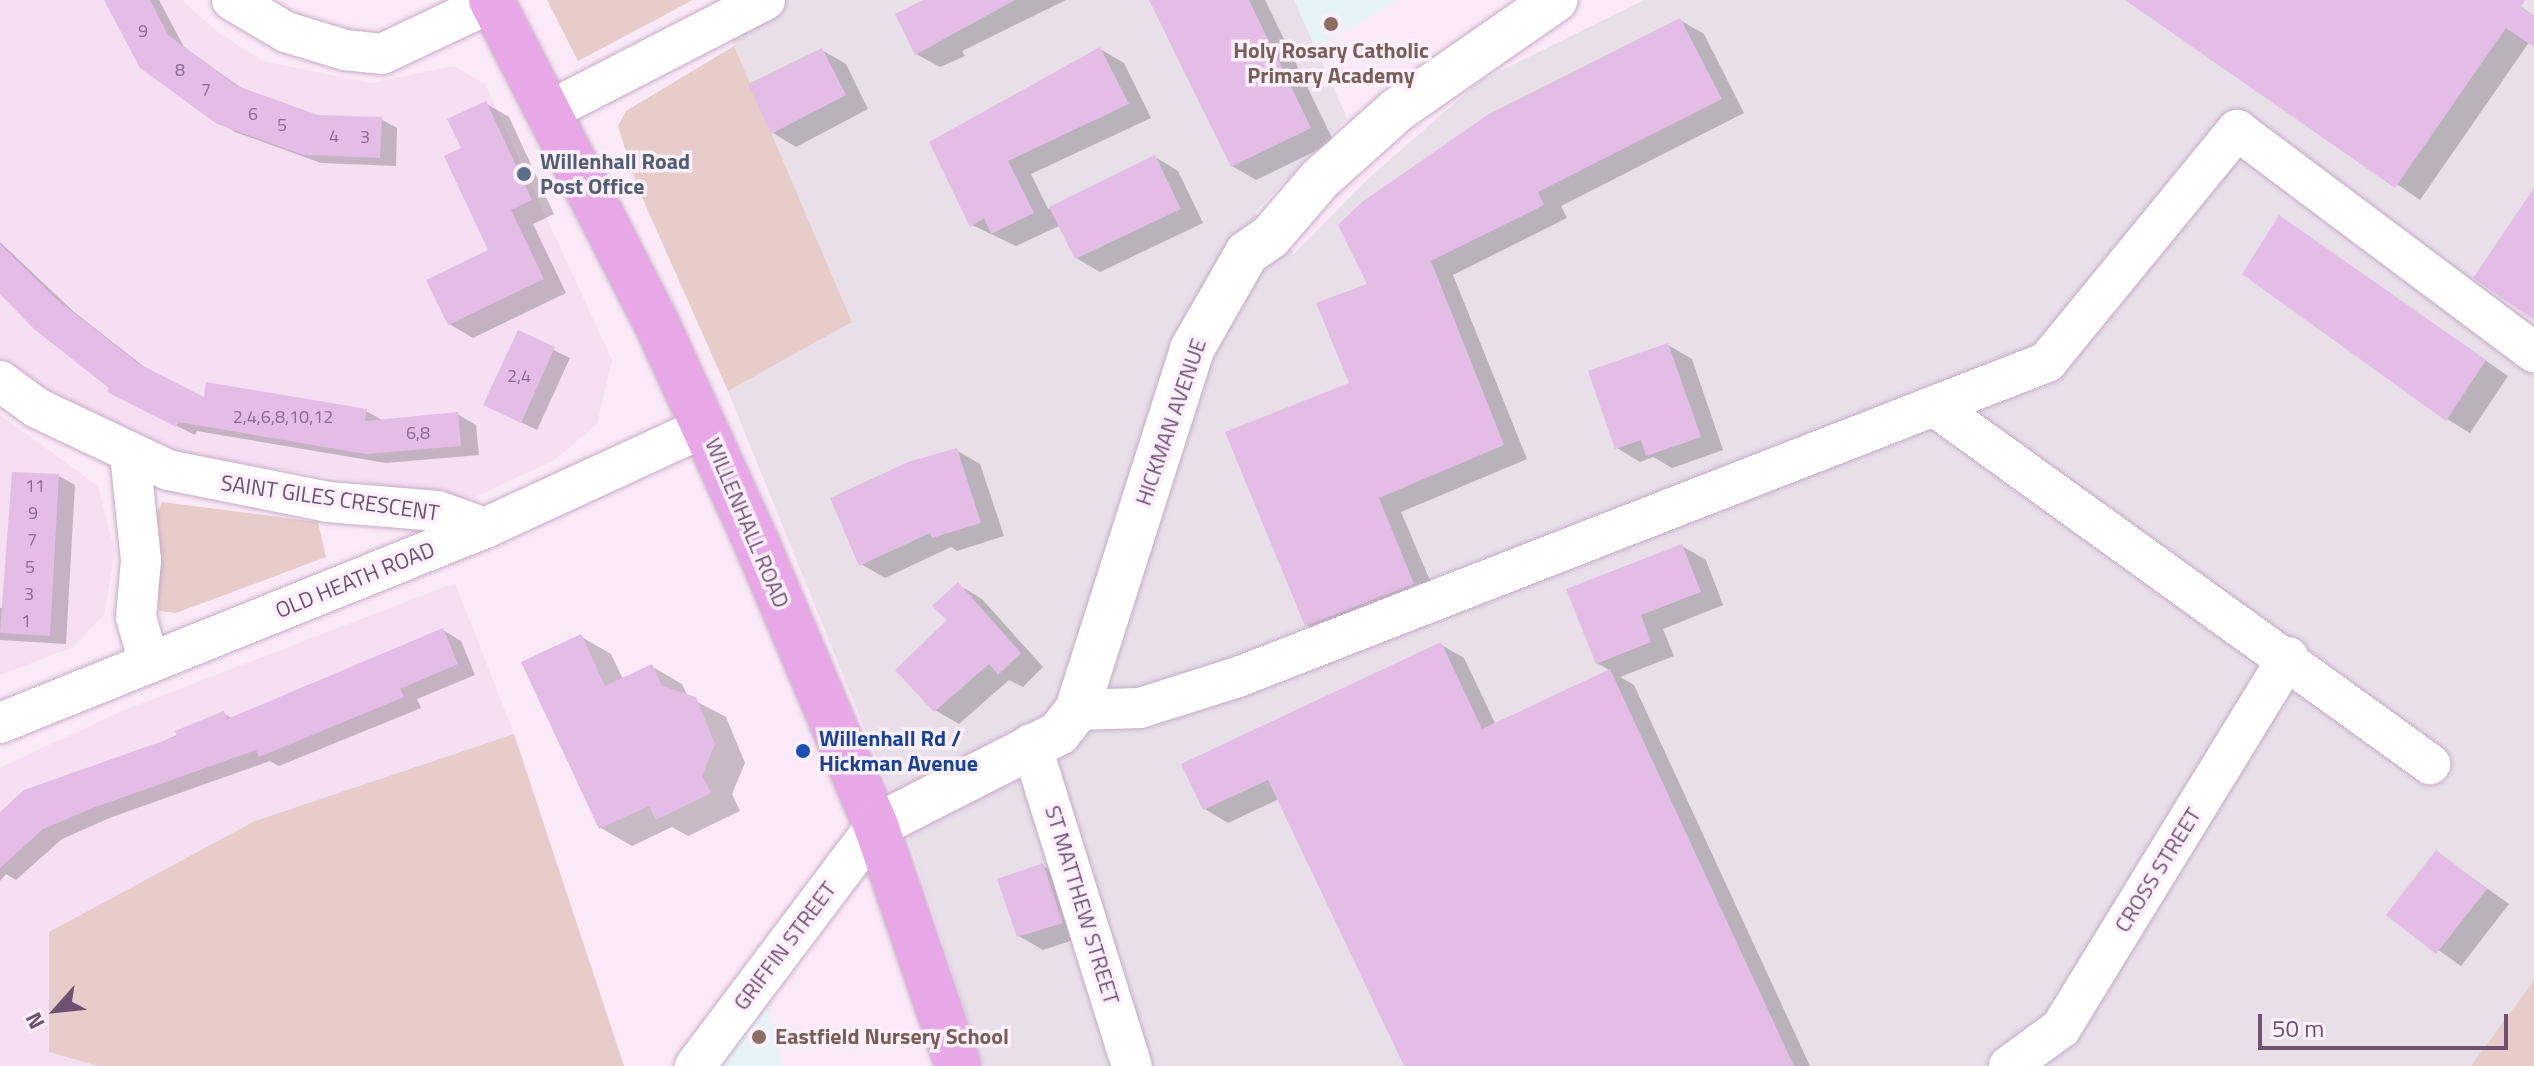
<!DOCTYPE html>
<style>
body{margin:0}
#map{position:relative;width:2534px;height:1066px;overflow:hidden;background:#fae9f7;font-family:"Titillium Web",sans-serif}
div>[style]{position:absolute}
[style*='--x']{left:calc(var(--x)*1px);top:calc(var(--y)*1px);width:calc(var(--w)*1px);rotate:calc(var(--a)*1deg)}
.residential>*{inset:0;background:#f6def3}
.industrial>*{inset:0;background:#e8dfe9}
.education>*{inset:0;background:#e6f3f6}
.green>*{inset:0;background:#e6cdc9}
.shadow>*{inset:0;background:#0003}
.building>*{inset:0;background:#e3bde5}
.roads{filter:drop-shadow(0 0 2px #c5abc5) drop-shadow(0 0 2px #c5abc5)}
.minor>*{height:40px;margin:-20px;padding:0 20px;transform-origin:20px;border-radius:20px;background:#fff}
.tertiary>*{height:44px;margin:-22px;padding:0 22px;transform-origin:22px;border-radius:22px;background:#fff}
.trunk>*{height:44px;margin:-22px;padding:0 22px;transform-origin:22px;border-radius:22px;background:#e8a8e8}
.dots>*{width:22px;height:22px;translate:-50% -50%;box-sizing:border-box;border:4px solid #fdeffb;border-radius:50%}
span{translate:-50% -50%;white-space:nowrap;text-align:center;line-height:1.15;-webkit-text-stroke:7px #fdeffb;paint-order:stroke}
.number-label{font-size:18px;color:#8b6b8e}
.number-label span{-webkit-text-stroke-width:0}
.education-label{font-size:22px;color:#785e54;font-weight:700}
.left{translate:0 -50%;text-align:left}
.service-label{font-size:22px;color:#4e5e75;font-weight:700}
.street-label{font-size:22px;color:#6e5071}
.transit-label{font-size:22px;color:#164399;font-weight:700}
.north{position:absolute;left:16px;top:970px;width:80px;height:80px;-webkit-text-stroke:6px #fdeffb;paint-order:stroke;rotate:243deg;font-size:22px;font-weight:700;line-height:32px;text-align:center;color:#6e5071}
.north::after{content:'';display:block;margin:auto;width:28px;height:36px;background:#6e5071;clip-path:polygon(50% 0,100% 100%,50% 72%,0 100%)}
.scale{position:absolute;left:2258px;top:1014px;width:250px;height:36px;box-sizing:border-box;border:4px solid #6e5071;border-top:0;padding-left:10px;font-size:24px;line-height:28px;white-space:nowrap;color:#6e5071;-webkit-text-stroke:6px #fdeffb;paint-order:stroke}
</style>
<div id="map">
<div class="residential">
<i style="clip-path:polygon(0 0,182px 0,216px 31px,262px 61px,371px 83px,454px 66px,485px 84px,612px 360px,597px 424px,553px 461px,470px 499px,172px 452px,36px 389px,0 359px)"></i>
<i style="clip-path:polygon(0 415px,98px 486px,115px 552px,104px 615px,73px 647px,0 675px)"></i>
<i style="clip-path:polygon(455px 583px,514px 734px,255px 821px,49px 1052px,98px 1066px,0 1066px,0 768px,122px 711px)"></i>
</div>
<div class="industrial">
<i style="clip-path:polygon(714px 0,1294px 0,1347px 118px,1255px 212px,1295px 253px,1370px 177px,1480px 81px,1644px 0,2534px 0,2534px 980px,2472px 1066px,983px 1066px,907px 833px,728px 391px,852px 322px)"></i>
</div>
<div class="education">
<i style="clip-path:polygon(1294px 0,1398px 0,1316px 48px)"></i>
<i style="clip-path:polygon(768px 1007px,783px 1066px,716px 1066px)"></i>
</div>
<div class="green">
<i style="clip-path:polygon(547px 0,693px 0,578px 61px)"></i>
<i style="clip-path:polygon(734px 46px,852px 322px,728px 391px,637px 186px,618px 126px,626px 111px)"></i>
<i style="clip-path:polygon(162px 502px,318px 522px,326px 557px,176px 613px,159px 611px,156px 516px)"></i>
<i style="clip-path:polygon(514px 734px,624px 1066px,98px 1066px,49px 1052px,49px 932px,255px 821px)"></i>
<i style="clip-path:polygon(2534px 980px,2534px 1066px,2471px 1066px)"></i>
</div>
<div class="shadow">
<i style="clip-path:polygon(106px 0,159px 0,184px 47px,244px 90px,317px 117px,381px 119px,397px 128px,396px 166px,321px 163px,235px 132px,218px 122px)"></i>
<i style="clip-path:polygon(927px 0,1066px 0,962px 51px,965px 56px,940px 67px,916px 54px)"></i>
<i style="clip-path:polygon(1151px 0,1265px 0,1334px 142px,1256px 180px,1232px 166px)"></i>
<i style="clip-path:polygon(2128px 0,2512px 0,2534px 16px,2534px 44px,2530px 41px,2420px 200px)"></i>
<i style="clip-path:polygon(1680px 20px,1704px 34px,1744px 113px,1561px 206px,1567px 218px,1453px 275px,1527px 459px,1401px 512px,1437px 597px,1331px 639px,1307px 625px,1370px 285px)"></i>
<i style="clip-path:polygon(1100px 49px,1124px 63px,1151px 118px,1031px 174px,1048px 209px,1155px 157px,1178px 171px,1203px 223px,1100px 272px,1076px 258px,1059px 226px,1016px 246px,972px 225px,931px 143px)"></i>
<i style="clip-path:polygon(822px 50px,846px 64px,868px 109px,796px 147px,773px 133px)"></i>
<i style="clip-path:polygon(485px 103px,509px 117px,554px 214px,533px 224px,566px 293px,473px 338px,449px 324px,491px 251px)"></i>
<i style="clip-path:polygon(2280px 218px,2508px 376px,2470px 433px,2447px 419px)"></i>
<i style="clip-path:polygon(0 242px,74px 312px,152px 373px,205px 400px,366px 411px,384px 421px,457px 414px,476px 425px,479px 455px,386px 463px,197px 431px,195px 435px,128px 402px,0 291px)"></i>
<i style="clip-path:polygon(519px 333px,570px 358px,537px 430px,502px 413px)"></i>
<i style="clip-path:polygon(1668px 345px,1692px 359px,1723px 450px,1672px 468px,1653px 457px,1640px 462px,1617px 448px)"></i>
<i style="clip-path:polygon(956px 450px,980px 464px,1004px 536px,957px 551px,951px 547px,885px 578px,861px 564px)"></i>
<i style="clip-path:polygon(59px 476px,75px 485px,66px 644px,0 640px,0 608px,6px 608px)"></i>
<i style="clip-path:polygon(1682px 546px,1706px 560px,1723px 605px,1663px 629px,1674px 656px,1620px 677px,1634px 685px,1810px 1066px,1405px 1066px,1279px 799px,1228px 823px,1205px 809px,1440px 644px,1464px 658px,1496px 725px,1611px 671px,1597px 663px)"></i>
<i style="clip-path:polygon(959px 585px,982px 599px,1043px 667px,1023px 687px,1009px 680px,959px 724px,935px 710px)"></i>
<i style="clip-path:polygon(443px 630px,461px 641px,475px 675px,417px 699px,421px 708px,279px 766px,270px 761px,112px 817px,62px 839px,16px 880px,6px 874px,0 881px,0 814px,224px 714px,233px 719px)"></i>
<i style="clip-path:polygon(580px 636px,611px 654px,623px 679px,651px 666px,682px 684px,688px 697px,726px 717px,745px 763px,732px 794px,740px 811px,688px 836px,672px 827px,632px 846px,601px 828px)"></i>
<i style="clip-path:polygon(2436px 852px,2509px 904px,2461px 966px,2388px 915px)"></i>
<i style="clip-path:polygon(1043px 866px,1067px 879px,1086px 936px,1043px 950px,1019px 936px)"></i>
</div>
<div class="building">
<i style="clip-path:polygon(104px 0,150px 0,168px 35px,237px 86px,318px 115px,382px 117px,380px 158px,303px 155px,217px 124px,140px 68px)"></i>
<i style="clip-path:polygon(923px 0,1015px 0,915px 55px,895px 14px)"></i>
<i style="clip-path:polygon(1149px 0,1249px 0,1311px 128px,1231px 167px)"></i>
<i style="clip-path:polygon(2125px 0,2525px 0,2521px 7px,2534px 16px,2534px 47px,2506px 28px,2395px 188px)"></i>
<i style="clip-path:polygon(1680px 18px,1722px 99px,1538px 192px,1544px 205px,1431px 261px,1504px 445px,1379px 498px,1414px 584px,1305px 626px,1225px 432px,1349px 383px,1316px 303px,1367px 284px,1338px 225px,1362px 202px,1489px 114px)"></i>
<i style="clip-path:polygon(1100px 47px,1129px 104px,1008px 161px,1034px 213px,991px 234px,984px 218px,970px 227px,929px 142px)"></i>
<i style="clip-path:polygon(822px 48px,846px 95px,771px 134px,748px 84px)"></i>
<i style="clip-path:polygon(486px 101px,532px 200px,511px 210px,544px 279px,448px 325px,426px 280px,488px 250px,444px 156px,461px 148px,447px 119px)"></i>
<i style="clip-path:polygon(1155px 155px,1181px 209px,1075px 259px,1049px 207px)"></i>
<i style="clip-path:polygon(2534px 188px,2534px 320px,2473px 278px)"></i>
<i style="clip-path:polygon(2279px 215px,2486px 360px,2446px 421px,2242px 274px)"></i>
<i style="clip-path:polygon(0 244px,56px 299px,139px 364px,204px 397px,206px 382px,367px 409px,365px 421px,458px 412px,461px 446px,366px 454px,178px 422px,176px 427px,107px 392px,109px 388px,34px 329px,0 294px)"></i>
<i style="clip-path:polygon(518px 330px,555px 347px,521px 423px,483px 405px)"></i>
<i style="clip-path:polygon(1668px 343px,1701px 437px,1646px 456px,1641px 440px,1615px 449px,1588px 371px)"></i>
<i style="clip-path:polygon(957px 448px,981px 523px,932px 538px,930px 533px,859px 566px,830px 498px,908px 462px)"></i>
<i style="clip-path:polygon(12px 472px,59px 474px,50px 636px,0 633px)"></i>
<i style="clip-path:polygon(1682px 544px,1701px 592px,1641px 615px,1651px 642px,1596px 664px,1566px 589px)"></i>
<i style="clip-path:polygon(958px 582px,1021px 653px,998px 675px,989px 664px,934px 712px,895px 670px,947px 620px,932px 606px)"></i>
<i style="clip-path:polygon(443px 628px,458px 664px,400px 689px,404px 697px,259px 757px,256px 750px,93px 808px,43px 829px,0 868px,0 812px,24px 790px,177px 736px,175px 731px,224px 711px,227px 719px)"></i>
<i style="clip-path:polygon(581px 634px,605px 686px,652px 664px,662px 686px,696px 697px,715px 744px,702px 776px,711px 793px,656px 820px,649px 806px,599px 829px,521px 662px)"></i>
<i style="clip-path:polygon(1441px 642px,1482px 729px,1610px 669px,1794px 1066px,1404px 1066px,1268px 780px,1203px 810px,1181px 764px)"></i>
<i style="clip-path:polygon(2436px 850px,2487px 889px,2436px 954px,2386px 915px)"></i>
<i style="clip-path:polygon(1043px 863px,1063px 923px,1017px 937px,997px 879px)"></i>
</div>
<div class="roads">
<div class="minor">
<i style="--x:232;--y:0;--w:63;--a:30.7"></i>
<i style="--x:286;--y:32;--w:62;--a:17"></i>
<i style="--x:345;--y:50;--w:37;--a:6"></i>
<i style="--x:382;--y:54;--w:122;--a:-25.3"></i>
<i style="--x:549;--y:111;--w:243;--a:-27.2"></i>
<i style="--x:0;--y:381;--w:46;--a:36.1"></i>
<i style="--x:37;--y:408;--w:145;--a:25.3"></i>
<i style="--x:168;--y:470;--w:163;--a:11.3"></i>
<i style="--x:328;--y:502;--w:110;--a:4.7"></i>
<i style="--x:438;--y:511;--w:50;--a:19.9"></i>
<i style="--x:1934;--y:406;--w:612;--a:35.82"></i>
<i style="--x:130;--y:454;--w:107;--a:84.1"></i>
<i style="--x:141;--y:560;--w:57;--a:95"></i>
<i style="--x:136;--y:617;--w:48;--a:74.2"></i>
<i style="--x:1077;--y:710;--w:63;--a:-1.8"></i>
<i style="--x:1140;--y:708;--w:103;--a:-17.6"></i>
<i style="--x:1238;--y:677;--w:868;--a:-21.27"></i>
<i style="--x:2047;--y:362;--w:300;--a:-50.7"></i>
<i style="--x:2237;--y:130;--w:371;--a:36.8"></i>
<i style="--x:0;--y:723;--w:523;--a:-21.9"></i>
<i style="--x:485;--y:528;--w:242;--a:-24.7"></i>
<i style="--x:1031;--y:744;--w:337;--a:72.6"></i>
<i style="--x:695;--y:1066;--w:301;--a:-53"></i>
<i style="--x:2009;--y:1066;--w:64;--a:-36.2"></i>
<i style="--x:2061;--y:1028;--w:435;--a:-58.5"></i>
</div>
<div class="tertiary">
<i style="--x:876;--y:826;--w:205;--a:-26.9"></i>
<i style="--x:1059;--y:733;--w:29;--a:-52"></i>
<i style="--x:1077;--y:710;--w:379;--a:-72.3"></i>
<i style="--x:1192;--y:349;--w:111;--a:-60.2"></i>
<i style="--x:1247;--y:253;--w:29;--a:-35"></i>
<i style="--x:1271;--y:236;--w:75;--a:-49.3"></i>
<i style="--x:1320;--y:179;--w:103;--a:-41.9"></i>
<i style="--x:1397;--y:110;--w:193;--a:-34.8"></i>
</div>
<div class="trunk">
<i style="--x:491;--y:0;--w:360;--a:62.9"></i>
<i style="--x:655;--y:320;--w:246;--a:65.5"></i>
<i style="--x:757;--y:544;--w:306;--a:67.1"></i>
<i style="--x:876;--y:826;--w:254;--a:71.1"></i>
</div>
</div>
<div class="dots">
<i style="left:1331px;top:24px;background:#8d6e63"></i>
<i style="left:524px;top:174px;background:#5c6f8a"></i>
<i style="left:803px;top:751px;background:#1a4fb4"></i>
<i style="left:759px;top:1037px;background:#8d6e63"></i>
</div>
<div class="number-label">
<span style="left:143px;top:31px">9</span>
<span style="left:180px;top:70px">8</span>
<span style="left:206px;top:90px">7</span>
<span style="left:253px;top:114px">6</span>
<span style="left:282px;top:125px">5</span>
<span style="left:334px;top:136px">4</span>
<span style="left:365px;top:137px">3</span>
<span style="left:519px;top:376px">2,4</span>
<span style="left:283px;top:417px">2,4,6,8,10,12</span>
<span style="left:418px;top:433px">6,8</span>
<span style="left:35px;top:486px">11</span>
<span style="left:33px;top:513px">9</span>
<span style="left:32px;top:540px">7</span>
<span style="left:30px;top:567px">5</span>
<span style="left:29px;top:594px">3</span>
<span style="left:26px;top:621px">1</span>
</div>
<div class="education-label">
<span style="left:1331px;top:63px">Holy Rosary Catholic<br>Primary Academy</span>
<span class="left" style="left:775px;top:1037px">Eastfield Nursery School</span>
</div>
<div class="service-label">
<span class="left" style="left:540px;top:174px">Willenhall Road<br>Post Office</span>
</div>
<div class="street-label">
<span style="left:1171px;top:422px;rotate:-71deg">HICKMAN AVENUE</span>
<span style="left:330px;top:498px;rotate:8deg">SAINT GILES CRESCENT</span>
<span style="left:747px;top:523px;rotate:67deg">WILLENHALL ROAD</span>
<span style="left:355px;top:580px;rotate:-22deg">OLD HEATH ROAD</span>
<span style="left:2158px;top:870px;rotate:-58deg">CROSS STREET</span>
<span style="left:1082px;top:905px;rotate:73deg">ST MATTHEW STREET</span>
<span style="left:785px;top:946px;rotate:-53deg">GRIFFIN STREET</span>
</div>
<div class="transit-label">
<span class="left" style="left:819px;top:751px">Willenhall Rd /<br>Hickman Avenue</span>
</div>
<div class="north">N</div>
<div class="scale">50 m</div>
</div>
